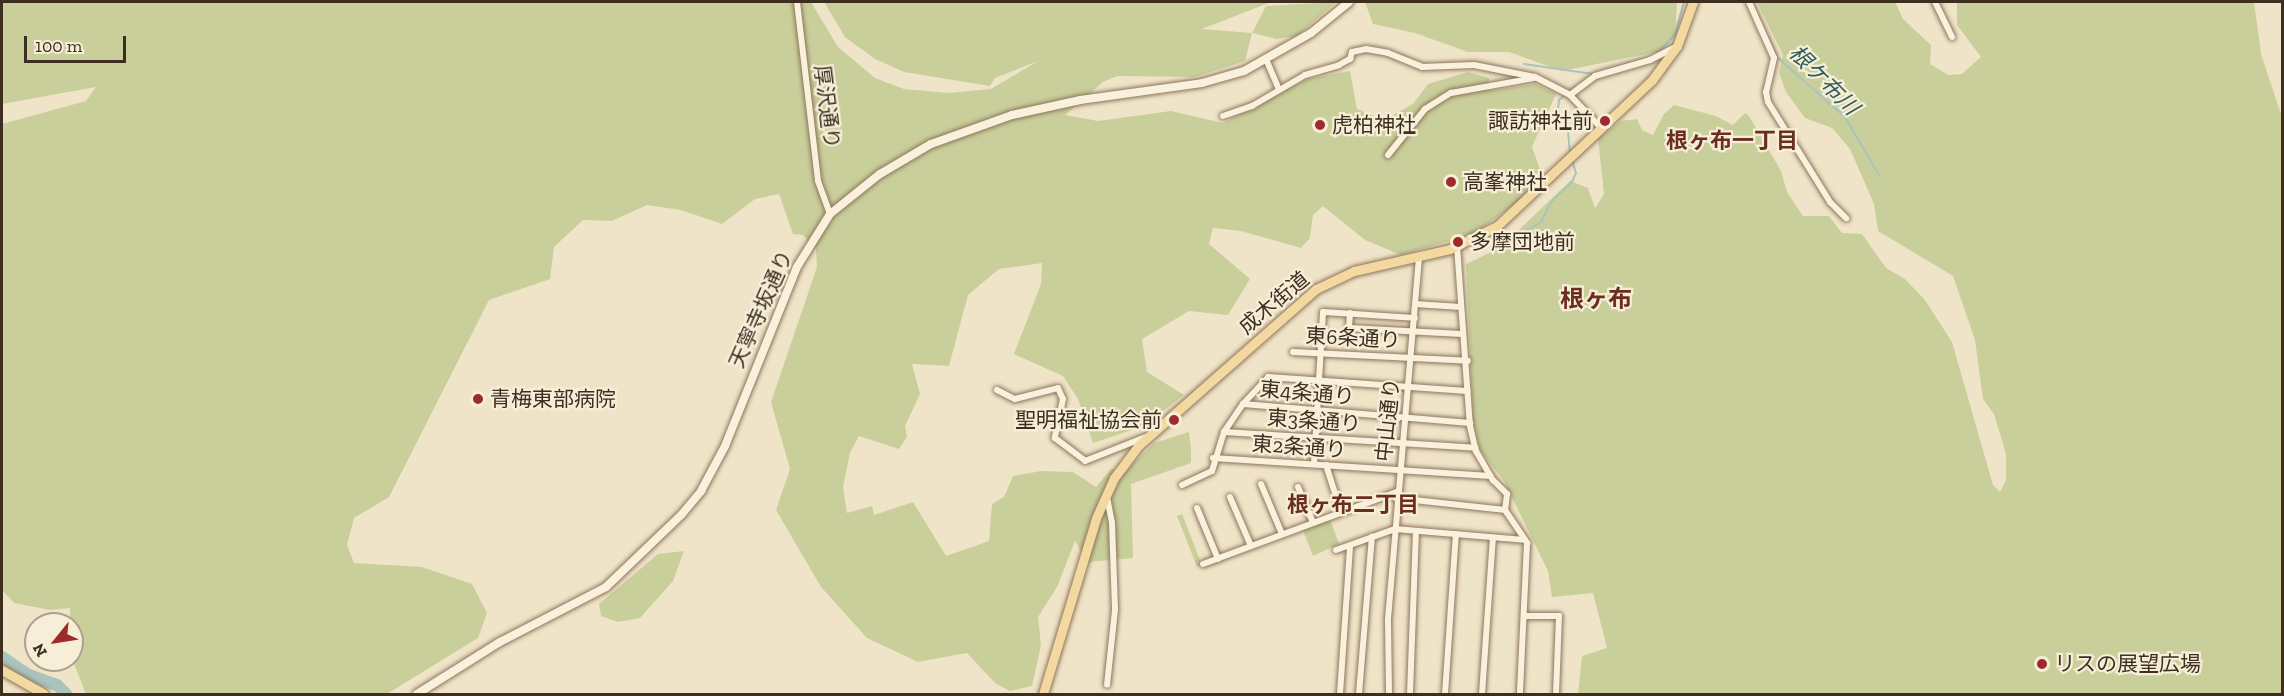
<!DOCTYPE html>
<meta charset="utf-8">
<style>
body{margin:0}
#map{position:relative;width:2284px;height:696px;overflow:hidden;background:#f0e4c8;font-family:"Zilla Slab","Noto Sans JP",serif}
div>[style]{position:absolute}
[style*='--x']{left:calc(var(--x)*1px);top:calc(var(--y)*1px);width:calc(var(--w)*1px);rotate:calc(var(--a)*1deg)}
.green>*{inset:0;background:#c9cf9b}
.stream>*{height:2px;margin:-1px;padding:0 1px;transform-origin:1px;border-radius:1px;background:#a9c4bc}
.river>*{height:12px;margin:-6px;padding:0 6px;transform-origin:6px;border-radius:6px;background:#a9c4bc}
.roads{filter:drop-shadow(0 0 2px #8d765c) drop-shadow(0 0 2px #8d765c)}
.street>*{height:6px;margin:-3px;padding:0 3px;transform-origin:3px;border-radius:3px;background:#faf1dc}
.secondary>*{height:8px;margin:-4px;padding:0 4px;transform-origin:4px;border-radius:4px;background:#faf1dc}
.primary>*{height:9px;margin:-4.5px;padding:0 4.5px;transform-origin:4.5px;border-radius:4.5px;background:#f3d9a0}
.dots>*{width:16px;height:16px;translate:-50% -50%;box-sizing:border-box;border:3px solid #f7eed8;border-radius:50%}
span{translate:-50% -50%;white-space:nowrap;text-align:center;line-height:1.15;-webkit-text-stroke:4.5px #f7eed8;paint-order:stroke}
.street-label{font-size:21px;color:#3d2e20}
.poi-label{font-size:21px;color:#3d2e20}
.right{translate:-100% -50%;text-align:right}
.left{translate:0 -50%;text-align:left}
.water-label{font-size:22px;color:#2f5d5a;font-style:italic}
.neighbourhood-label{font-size:22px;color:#6b2e1e;font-weight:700}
.quarter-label{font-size:24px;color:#6b2e1e;font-weight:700}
.frame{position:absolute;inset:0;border:3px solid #3d2e20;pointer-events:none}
.north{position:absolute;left:24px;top:612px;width:60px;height:60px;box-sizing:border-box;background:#f7eed8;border:2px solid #ada18e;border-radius:50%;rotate:240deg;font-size:16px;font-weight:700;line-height:24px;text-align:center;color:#3d2e20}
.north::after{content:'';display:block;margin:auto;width:21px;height:27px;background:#9e2a2b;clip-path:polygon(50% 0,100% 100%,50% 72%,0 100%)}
.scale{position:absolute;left:24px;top:36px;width:102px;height:27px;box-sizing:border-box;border:3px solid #3d2e20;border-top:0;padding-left:8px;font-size:18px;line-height:21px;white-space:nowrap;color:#3d2e20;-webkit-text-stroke:4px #f7eed8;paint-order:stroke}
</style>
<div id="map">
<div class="green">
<i style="clip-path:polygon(2px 2px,811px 2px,838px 47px,875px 78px,904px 89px,949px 93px,991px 89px,1038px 61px,995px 78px,990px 86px,904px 72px,875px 59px,845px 37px,824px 2px,1271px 2px,1202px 29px,1252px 33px,1266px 6px,1336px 2px,1297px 36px,1276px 39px,1252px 33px,1245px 61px,1195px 77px,1117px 76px,1103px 82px,1065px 115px,1098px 121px,1171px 111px,1223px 123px,1308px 79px,1350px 71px,1357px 109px,1384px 120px,1413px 104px,1428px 84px,1468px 72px,1489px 78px,1489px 91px,1536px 84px,1556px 94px,1532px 147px,1541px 172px,1519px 201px,1473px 234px,1401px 255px,1365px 240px,1323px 206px,1313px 215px,1310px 238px,1301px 248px,1241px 231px,1213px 228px,1209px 244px,1250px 279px,1228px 315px,1189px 311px,1142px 339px,1147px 372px,1184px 395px,1146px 424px,1126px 432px,1093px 443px,1078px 399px,1063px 376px,1014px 354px,1041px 284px,1042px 263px,999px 269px,968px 295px,949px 366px,912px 364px,920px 394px,905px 426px,907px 437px,899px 449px,859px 436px,850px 453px,843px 487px,847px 513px,872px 506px,874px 515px,913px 502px,946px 556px,989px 541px,992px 504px,1004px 497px,1013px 476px,1041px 471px,1073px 472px,1096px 487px,1111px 469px,1126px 471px,1154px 443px,1189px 432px,1191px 448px,1191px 463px,1131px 484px,1133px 558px,1088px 562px,1075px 541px,1057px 587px,1038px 617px,1041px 645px,1032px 686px,1010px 691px,995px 683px,967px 653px,918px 662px,867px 638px,821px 587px,776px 510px,790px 469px,771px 402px,817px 267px,816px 249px,803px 235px,793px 234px,779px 194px,755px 199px,722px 224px,681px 210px,647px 205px,612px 221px,583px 220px,554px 247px,550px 279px,489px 300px,389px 497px,354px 518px,347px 545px,354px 563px,422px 567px,472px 584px,487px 613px,478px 638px,387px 694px,86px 694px,72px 659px,70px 608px,50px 610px,14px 603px,2px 590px,2px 124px,86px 101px,96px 87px,2px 104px)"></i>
<i style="clip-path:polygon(1365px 2px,1677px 2px,1675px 34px,1662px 51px,1562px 71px,1509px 52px,1468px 52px,1415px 33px,1373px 24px)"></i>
<i style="clip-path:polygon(1757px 2px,1895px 2px,1903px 19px,1931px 45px,1930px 64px,1948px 75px,1962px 74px,1981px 57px,1957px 25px,1957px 2px,2254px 2px,2261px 54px,2282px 117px,2282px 694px,1578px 694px,1582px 656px,1607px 648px,1593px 593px,1552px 597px,1548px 571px,1504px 481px,1480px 450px,1473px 420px,1466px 264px,1500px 248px,1570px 181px,1588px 188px,1595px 208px,1604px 194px,1598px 139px,1621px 121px,1637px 119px,1642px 130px,1653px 135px,1664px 114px,1674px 105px,1716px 116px,1733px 125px,1745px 113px,1749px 116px,1781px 171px,1787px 192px,1803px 216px,1829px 216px,1842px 233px,1862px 234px,1886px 268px,1905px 279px,1925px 300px,1952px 342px,1993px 485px,2000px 492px,2006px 480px,2006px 454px,1994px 414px,1983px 399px,1975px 340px,1953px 276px,1878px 231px,1874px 204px,1850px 149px,1832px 128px,1805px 118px,1786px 92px,1779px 73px,1783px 55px)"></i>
<i style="clip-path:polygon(1182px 514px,1202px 565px,1197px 567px,1177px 516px)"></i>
<i style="clip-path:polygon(1330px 519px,1339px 544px,1313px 556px,1303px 530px)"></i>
<i style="clip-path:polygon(684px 551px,673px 581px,640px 618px,618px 622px,601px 616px,599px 604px,658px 554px)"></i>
</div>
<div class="stream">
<i style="--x:1757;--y:14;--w:47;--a:65.1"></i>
<i style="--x:1777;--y:57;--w:91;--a:41.4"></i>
<i style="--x:1845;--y:117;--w:69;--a:59.7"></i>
<i style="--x:1657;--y:54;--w:26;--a:-47"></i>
<i style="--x:1675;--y:35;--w:34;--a:-75"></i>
<i style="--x:1524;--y:64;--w:70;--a:8.2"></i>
<i style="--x:1600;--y:72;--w:45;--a:-16.8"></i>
<i style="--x:1570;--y:154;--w:32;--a:-95"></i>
<i style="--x:1567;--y:122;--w:14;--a:-129"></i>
<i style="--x:1558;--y:111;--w:11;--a:-85"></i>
<i style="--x:1559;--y:100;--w:21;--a:-39"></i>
<i style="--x:1493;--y:239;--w:10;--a:29"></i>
<i style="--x:1502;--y:244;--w:45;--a:-29.4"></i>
<i style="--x:1541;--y:222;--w:22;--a:-63"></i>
<i style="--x:1551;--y:202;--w:29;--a:-44"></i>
<i style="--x:1572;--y:182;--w:10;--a:-66"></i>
<i style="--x:1576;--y:173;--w:14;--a:-107"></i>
</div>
<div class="river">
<i style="--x:2;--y:657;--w:32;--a:34"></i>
<i style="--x:29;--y:675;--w:30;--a:20"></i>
<i style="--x:57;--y:685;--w:13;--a:45"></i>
</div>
<div class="roads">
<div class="street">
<i style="--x:797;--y:2;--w:180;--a:83.3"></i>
<i style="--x:818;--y:181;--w:35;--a:70"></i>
<i style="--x:1749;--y:2;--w:61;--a:65.9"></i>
<i style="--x:1774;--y:58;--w:35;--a:103"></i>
<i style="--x:1766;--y:92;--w:10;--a:79"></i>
<i style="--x:1768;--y:102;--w:118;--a:58.2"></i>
<i style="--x:1830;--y:202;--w:23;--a:45"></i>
<i style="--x:1935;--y:2;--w:39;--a:64"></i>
<i style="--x:1266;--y:59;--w:33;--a:67"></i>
<i style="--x:1570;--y:95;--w:31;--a:-37"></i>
<i style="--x:1595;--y:76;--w:57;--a:-16.2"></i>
<i style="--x:1650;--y:60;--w:27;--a:-27"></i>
<i style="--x:1223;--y:116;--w:31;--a:-19"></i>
<i style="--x:1252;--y:106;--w:61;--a:-30.3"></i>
<i style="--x:1305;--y:75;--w:35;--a:-16"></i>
<i style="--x:1339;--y:65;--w:13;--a:-29"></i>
<i style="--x:1350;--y:59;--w:7;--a:-74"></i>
<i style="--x:1352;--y:52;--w:14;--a:-12"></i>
<i style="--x:1366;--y:49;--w:22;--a:10"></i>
<i style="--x:1388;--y:53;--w:37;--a:22"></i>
<i style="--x:1422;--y:67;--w:52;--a:-2.2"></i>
<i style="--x:1474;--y:65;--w:62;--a:11.1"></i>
<i style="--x:1535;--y:77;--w:39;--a:27"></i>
<i style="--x:1570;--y:95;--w:47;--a:46.7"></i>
<i style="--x:1388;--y:155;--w:59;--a:-51.2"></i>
<i style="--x:1425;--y:109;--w:31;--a:-32"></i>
<i style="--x:1451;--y:93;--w:84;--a:-10.2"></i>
<i style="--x:1457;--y:246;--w:180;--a:85.9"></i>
<i style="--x:1470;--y:426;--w:26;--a:77"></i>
<i style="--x:1476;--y:451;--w:34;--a:60"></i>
<i style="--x:1493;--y:480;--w:20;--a:45"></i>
<i style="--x:1507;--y:494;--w:16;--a:97"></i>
<i style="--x:1505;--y:510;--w:40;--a:56"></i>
<i style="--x:1527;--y:543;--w:151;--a:92.7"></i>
<i style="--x:1415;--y:304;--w:46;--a:3.7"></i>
<i style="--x:1350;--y:313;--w:15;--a:94"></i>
<i style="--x:1349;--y:328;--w:113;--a:3"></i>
<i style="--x:1293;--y:352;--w:175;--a:2.9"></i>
<i style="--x:997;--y:390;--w:20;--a:27"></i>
<i style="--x:1015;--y:399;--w:44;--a:-14.3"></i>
<i style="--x:1058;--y:388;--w:12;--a:66"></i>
<i style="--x:1063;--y:399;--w:40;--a:102"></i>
<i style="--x:1055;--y:438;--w:38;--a:37"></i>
<i style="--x:1085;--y:461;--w:68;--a:-21.6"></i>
<i style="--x:1243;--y:404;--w:228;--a:4.8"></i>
<i style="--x:1224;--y:432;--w:252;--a:3.6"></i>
<i style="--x:1213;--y:458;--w:278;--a:3.7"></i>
<i style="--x:1314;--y:464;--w:152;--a:-86.6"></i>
<i style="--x:1323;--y:312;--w:92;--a:3.7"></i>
<i style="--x:1326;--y:465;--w:49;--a:72.3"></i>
<i style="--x:1261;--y:484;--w:54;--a:67.2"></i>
<i style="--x:1182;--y:485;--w:33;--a:-25"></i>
<i style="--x:1212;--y:471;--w:41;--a:-72.9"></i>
<i style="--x:1224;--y:432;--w:34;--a:-56"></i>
<i style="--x:1243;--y:404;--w:37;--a:-47"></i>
<i style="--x:1268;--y:377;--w:200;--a:4"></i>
<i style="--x:1298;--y:487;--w:38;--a:67"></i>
<i style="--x:1107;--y:497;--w:26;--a:79"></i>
<i style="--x:1112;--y:523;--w:87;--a:88"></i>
<i style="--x:1115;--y:610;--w:75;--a:96.1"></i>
<i style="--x:1230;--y:497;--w:53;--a:66.8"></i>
<i style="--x:1396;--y:498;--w:110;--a:6.3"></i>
<i style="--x:1197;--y:508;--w:55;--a:67.6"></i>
<i style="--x:1336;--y:550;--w:63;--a:-19.6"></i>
<i style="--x:1395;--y:529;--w:130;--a:4.8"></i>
<i style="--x:1203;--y:564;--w:207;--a:-20.4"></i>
<i style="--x:1525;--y:616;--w:34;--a:0"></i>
<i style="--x:1559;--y:616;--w:78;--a:92.2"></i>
<i style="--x:1340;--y:694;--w:148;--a:-86.1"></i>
<i style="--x:1359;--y:694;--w:158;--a:-85.3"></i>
<i style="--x:1389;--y:694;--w:75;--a:-90.8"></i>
<i style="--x:1388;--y:619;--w:363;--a:-85.1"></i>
<i style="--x:1410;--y:694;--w:163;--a:-87.9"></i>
<i style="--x:1445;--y:694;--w:160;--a:-86.1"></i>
<i style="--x:1482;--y:694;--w:157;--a:-86"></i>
</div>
<div class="secondary">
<i style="--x:417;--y:694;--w:98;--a:-32.1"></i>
<i style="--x:500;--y:642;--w:119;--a:-27.4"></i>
<i style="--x:606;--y:587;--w:105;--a:-43.8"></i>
<i style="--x:682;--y:514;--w:30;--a:-50"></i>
<i style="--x:701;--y:491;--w:51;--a:-61.9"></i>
<i style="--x:725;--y:446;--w:193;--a:-68.1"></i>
<i style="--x:797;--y:267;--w:62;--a:-58.1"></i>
<i style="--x:830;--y:214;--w:64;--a:-38.7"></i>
<i style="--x:880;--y:174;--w:59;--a:-30.5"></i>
<i style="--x:931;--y:144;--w:86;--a:-19.7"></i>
<i style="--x:1012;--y:115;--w:70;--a:-12.4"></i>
<i style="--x:1080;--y:100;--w:123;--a:-7.9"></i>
<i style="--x:1202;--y:83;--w:44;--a:-15.9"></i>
<i style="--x:1244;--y:71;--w:77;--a:-29.6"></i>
<i style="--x:1311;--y:33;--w:49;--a:-39.2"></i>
</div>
<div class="primary">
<i style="--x:2;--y:670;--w:48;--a:29.7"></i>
<i style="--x:1043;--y:694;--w:184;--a:-73.2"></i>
<i style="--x:1096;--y:518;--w:44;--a:-65.8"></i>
<i style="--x:1114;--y:478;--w:41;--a:-52.9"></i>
<i style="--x:1139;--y:445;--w:236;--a:-41.4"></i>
<i style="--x:1316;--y:289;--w:42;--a:-25.3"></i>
<i style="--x:1354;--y:271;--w:98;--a:-12.9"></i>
<i style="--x:1450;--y:249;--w:52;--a:-26.1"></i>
<i style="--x:1497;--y:226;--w:213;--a:-43.3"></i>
<i style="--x:1652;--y:80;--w:42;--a:-53.7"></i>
<i style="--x:1677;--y:46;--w:47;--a:-70"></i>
</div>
</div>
<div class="dots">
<i style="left:1605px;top:121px;background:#9e2a2b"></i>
<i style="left:1320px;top:125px;background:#9e2a2b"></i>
<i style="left:1451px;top:182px;background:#9e2a2b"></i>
<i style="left:1458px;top:242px;background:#9e2a2b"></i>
<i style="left:478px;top:399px;background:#9e2a2b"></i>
<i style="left:1174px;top:420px;background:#9e2a2b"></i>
<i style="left:2042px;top:664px;background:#9e2a2b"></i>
</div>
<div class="street-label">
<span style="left:827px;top:107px;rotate:83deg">厚沢通り</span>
<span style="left:1274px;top:303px;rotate:-40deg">成木街道</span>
<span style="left:761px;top:309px;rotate:-66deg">天寧寺坂通り</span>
<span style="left:1353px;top:338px;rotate:3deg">東6条通り</span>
<span style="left:1307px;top:393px;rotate:5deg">東4条通り</span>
<span style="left:1388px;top:420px;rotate:-84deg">中山通り</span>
<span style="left:1314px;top:421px;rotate:4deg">東3条通り</span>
<span style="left:1299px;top:447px;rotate:4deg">東2条通り</span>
</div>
<div class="poi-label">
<span class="right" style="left:1593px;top:121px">諏訪神社前</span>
<span class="left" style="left:1332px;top:125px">虎柏神社</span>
<span class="left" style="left:1463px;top:182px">高峯神社</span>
<span class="left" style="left:1470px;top:242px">多摩団地前</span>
<span class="left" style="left:490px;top:399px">青梅東部病院</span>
<span class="right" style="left:1162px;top:420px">聖明福祉協会前</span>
<span class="left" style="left:2054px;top:664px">リスの展望広場</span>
</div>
<div class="water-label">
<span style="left:1824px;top:80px;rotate:45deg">根ケ布川</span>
</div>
<div class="neighbourhood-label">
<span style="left:1732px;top:141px">根ヶ布一丁目</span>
<span style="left:1353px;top:505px">根ヶ布二丁目</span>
</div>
<div class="quarter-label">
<span style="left:1596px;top:299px">根ヶ布</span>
</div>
<div class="frame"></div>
<div class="north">N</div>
<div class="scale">100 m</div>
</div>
